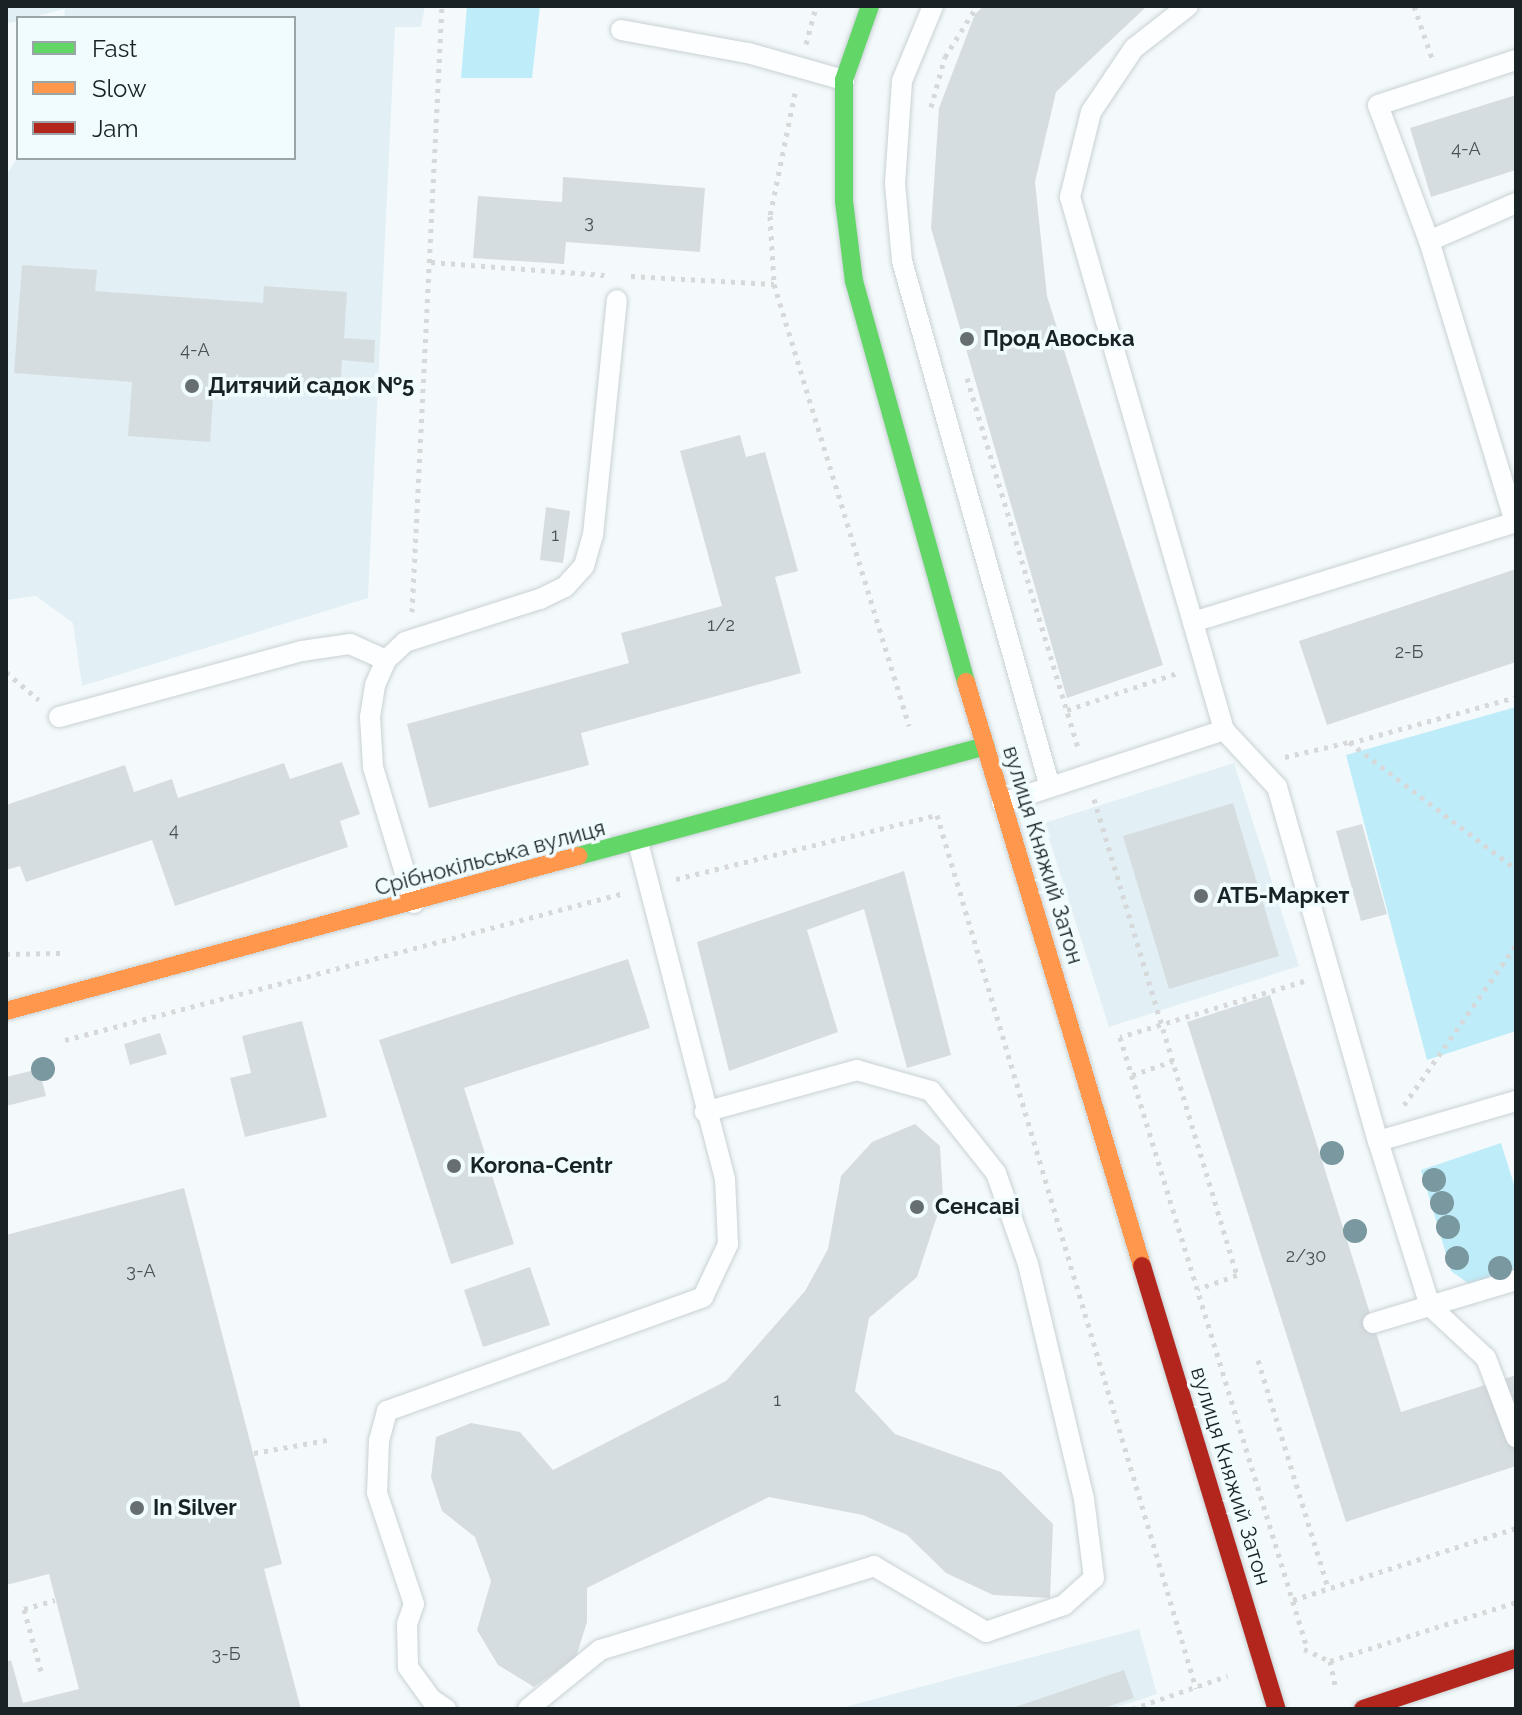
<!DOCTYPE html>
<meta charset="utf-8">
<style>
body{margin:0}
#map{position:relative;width:1522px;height:1715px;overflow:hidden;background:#f4fafc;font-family:Raleway,sans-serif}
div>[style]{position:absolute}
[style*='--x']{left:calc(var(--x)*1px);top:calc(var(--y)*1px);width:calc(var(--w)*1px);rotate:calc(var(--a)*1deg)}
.built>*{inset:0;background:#e2eff4}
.green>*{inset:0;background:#beecf9}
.building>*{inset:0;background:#d6dde0}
.path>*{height:5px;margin-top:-2.5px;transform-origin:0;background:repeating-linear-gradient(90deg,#d6d8d9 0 4px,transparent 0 10px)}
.roads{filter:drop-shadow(0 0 2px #c9d1d3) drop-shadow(0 0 2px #c9d1d3)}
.lane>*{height:20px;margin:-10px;padding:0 10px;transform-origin:10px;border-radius:10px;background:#fdfeff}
.fast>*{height:18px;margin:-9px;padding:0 9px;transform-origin:9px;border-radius:9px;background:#63d668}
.slow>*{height:18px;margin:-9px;padding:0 9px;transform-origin:9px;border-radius:9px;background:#ff974d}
.jam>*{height:18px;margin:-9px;padding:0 9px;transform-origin:9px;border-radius:9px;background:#b3261e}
.trees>*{width:24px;height:24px;margin:-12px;border-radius:50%;background:#7a989f}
.dots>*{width:22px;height:22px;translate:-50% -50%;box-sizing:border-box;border:4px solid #f1fcff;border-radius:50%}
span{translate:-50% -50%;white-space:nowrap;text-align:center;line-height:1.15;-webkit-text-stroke:7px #f1fcff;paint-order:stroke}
.number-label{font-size:18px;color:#485254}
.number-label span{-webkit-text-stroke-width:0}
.poi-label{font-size:22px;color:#192326;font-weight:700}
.left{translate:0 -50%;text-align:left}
.street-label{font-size:22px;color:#192326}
.frame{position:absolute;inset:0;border:8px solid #192326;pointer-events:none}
.legend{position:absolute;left:16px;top:16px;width:280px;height:144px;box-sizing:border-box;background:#f1fcff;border:2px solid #9ba5a8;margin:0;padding:10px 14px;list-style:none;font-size:24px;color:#192326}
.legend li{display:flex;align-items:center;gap:16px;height:40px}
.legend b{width:40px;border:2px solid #9ba5a8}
</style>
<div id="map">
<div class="built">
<i style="clip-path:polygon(6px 6px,425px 6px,421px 27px,395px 27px,368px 598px,82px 686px,73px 623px,36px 596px,6px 600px,6px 176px,18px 156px,294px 158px,294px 18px,64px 18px,65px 9px,6px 24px)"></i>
<i style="clip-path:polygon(1234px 763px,1299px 966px,1109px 1027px,1044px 823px)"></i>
<i style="clip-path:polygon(1139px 1629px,1157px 1694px,1111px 1709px,837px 1709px)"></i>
</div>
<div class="green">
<i style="clip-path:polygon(467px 6px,540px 6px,532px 78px,461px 78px)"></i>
<i style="clip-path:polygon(1516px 707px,1516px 1031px,1427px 1060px,1346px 755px)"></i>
<i style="clip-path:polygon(1501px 1143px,1516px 1191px,1516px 1276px,1476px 1289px,1451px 1271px,1421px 1170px)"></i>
</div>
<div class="building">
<i style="clip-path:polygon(984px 6px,1147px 6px,1056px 92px,1035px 182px,1047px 296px,1163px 665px,1067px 698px,931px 228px,939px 108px,975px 14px)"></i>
<i style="clip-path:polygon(1516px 95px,1516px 170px,1431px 197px,1410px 128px)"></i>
<i style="clip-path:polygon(563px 177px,705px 188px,700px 252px,566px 242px,564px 264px,473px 258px,478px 196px,562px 202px)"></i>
<i style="clip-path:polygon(22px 265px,97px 270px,95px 291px,263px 303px,264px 286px,347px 292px,344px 338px,375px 340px,374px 363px,342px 360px,340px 392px,214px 384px,210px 442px,128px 436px,132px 382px,14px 373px)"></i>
<i style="clip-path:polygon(740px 435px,746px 457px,765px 452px,798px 571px,775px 577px,801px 673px,581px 733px,589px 765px,429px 808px,407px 724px,629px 663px,621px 633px,722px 606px,680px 451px)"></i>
<i style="clip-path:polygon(546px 507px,570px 511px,563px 563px,540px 560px)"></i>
<i style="clip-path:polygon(1516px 569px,1516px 662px,1327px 725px,1299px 641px)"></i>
<i style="clip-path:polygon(342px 762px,360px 814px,340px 821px,348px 847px,175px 906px,152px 840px,26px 882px,20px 866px,6px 870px,6px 805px,125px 765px,134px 792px,172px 779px,178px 798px,284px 763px,290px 779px)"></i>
<i style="clip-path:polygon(1233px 803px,1279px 956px,1169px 989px,1123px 836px)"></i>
<i style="clip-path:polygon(1362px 824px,1387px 914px,1361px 921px,1336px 831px)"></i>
<i style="clip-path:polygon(904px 871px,951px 1055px,907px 1068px,864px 909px,807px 930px,838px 1032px,729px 1071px,697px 942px)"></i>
<i style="clip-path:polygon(628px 959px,650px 1028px,464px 1088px,514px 1244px,451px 1264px,379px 1040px)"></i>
<i style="clip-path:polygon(1270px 995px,1401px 1412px,1516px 1375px,1516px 1466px,1346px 1522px,1187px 1022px)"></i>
<i style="clip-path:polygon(302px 1021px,327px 1117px,245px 1137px,230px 1078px,251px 1073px,242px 1036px)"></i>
<i style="clip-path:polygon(160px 1033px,167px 1054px,130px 1065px,124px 1044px)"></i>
<i style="clip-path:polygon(39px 1069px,46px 1096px,6px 1106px,6px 1077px)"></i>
<i style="clip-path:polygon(915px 1124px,940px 1146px,943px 1198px,917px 1277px,869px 1318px,855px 1391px,895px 1434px,1001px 1472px,1053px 1524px,1050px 1598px,993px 1595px,946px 1573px,907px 1535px,863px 1515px,769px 1497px,587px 1588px,587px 1622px,576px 1657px,534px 1687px,498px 1665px,477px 1630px,491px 1581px,475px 1537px,442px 1511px,431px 1477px,436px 1437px,471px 1423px,520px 1432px,553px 1470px,726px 1381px,805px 1291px,828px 1249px,841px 1176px,872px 1142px)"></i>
<i style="clip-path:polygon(184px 1188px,282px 1564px,264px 1569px,301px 1709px,6px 1709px,6px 1662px,11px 1660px,23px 1703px,79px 1689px,49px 1574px,6px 1585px,6px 1235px)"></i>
<i style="clip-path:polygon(530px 1267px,550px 1325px,483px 1347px,464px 1290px)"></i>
<i style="clip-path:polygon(1124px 1670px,1134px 1698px,1101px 1709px,1009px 1709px)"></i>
</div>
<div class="path">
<i style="--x:1414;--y:6;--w:58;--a:70.9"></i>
<i style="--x:806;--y:44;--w:39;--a:-75"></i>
<i style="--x:795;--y:93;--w:126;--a:101.5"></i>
<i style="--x:770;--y:216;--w:68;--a:86.6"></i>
<i style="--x:774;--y:284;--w:462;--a:73"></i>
<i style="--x:931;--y:107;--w:52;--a:-74.4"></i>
<i style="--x:945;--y:57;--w:60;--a:-57.9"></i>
<i style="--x:431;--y:262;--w:174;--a:4.3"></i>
<i style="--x:631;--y:276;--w:143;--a:3.2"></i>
<i style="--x:967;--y:378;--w:389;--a:73.3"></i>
<i style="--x:412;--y:612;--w:607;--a:-87.17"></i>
<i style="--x:6;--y:672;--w:43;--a:40.3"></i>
<i style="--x:1067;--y:710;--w:119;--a:-18.6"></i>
<i style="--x:1350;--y:743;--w:172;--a:-15.5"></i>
<i style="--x:1285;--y:757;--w:66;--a:-13.2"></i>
<i style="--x:1349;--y:742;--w:210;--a:37.3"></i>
<i style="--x:1094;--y:799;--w:497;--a:73.3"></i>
<i style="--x:1237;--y:1275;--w:41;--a:160.3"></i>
<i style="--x:676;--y:879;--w:269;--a:-13.8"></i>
<i style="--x:937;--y:815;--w:911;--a:73.48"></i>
<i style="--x:6;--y:954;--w:55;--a:-1"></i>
<i style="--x:1304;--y:981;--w:192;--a:163.1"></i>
<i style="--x:1120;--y:1037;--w:639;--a:72.98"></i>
<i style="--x:65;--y:1040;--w:578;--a:-14.73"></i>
<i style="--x:1132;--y:1075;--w:43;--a:-18.9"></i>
<i style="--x:1404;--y:1105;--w:195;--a:-55"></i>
<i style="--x:1258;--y:1360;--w:238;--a:72.9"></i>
<i style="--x:254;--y:1453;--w:74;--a:-10.1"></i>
<i style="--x:1293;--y:1600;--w:234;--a:-17.9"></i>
<i style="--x:1304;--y:1649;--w:29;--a:25"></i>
<i style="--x:1330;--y:1661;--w:24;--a:78"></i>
<i style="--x:1330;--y:1661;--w:195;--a:-17.6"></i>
<i style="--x:41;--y:1671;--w:64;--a:-105.3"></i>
<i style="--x:24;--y:1609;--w:32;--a:-16"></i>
<i style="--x:1132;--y:1709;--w:101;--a:-19.2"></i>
</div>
<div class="roads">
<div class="lane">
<i style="--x:933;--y:6;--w:81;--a:112.5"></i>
<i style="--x:902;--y:81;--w:103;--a:93.9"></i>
<i style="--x:895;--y:184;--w:77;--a:84.8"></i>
<i style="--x:902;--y:261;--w:546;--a:74.29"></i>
<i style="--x:1188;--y:6;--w:68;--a:142.1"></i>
<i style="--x:1134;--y:48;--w:77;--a:123.9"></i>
<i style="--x:1091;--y:112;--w:88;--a:103.9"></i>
<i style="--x:1070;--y:197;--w:555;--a:73.88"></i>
<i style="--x:1224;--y:730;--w:78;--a:47.1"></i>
<i style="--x:1277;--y:787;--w:368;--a:74.1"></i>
<i style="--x:1378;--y:1141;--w:144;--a:-16.2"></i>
<i style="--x:621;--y:30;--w:129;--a:10.3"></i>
<i style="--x:748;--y:53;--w:100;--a:15.7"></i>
<i style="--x:1429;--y:241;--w:95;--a:-23.6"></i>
<i style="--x:1515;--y:522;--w:294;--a:-107"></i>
<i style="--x:1429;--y:241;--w:145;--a:-110.6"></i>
<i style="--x:1378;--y:105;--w:145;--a:-18.1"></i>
<i style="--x:1193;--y:622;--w:338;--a:-17.2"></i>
<i style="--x:59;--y:717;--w:252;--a:-15.2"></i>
<i style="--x:302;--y:651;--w:49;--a:-8.3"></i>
<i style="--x:350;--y:644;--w:39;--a:24"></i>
<i style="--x:1002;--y:803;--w:234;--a:-18.2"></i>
<i style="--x:414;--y:903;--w:142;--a:-106.8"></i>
<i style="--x:373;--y:767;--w:50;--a:-93.4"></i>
<i style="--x:370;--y:717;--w:32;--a:-81"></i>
<i style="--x:375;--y:685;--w:27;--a:-66"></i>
<i style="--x:386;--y:660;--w:26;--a:-43"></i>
<i style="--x:405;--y:642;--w:142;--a:-17.7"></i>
<i style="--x:540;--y:599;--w:28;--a:-26"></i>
<i style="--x:565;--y:587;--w:28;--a:-48"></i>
<i style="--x:584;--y:566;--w:32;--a:-74"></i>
<i style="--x:593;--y:535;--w:236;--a:-84.2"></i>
<i style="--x:1378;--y:1141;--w:173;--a:72.5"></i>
<i style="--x:1430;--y:1306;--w:76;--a:42.9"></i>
<i style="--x:1486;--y:1358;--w:85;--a:69.2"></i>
<i style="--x:1373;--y:1323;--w:149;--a:-16.7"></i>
<i style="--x:446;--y:1709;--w:18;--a:-146"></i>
<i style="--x:431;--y:1699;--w:39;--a:-126"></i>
<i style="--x:408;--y:1667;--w:43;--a:-91.3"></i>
<i style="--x:407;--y:1624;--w:21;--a:-71"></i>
<i style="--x:414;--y:1604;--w:117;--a:-108.4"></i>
<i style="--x:377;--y:1493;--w:52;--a:-87.8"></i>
<i style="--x:379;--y:1441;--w:31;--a:-75"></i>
<i style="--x:387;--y:1411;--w:336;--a:-19.8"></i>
<i style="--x:703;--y:1297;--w:59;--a:-64.7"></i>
<i style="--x:728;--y:1244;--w:65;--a:-92.6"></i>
<i style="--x:725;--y:1179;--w:348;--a:-104.5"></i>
<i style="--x:528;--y:1709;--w:93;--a:-39.3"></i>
<i style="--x:600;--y:1650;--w:287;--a:-17"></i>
<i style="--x:874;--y:1566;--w:130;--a:30.5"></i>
<i style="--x:986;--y:1632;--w:83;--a:-19.1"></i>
<i style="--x:1064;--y:1605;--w:40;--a:-42"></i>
<i style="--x:1094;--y:1578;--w:80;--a:-97.2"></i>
<i style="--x:1084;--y:1499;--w:242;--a:-103.4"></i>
<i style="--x:1028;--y:1264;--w:96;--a:-109.4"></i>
<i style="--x:996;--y:1173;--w:105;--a:-128.4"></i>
<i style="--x:931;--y:1091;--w:77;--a:-164.2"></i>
<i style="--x:857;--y:1070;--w:158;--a:164.6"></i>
</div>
<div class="fast">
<i style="--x:870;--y:6;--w:78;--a:109.4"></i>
<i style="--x:844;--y:80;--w:121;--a:90"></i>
<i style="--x:844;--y:201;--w:81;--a:82.9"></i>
<i style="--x:854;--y:281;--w:416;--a:74.4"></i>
<i style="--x:578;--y:856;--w:422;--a:-15.1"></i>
</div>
<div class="slow">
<i style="--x:966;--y:682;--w:610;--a:73.23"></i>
<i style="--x:6;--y:1011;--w:593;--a:-15.16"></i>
</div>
<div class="jam">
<i style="--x:1142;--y:1266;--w:463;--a:73.1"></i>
<i style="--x:1363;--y:1709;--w:161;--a:-18.4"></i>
</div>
</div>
<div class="trees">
<i style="left:43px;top:1069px"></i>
<i style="left:1332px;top:1153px"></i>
<i style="left:1434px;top:1180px"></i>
<i style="left:1442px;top:1203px"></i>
<i style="left:1448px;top:1227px"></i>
<i style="left:1355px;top:1231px"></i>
<i style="left:1457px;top:1258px"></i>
<i style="left:1500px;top:1268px"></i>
</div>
<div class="dots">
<i style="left:967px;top:339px;background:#666e71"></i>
<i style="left:192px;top:386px;background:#666e71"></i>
<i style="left:1201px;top:896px;background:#666e71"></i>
<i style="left:454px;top:1166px;background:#666e71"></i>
<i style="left:917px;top:1207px;background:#666e71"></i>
<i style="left:137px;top:1508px;background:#666e71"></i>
</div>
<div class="number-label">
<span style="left:1466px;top:149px">4-А</span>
<span style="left:589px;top:222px">3</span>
<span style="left:195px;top:350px">4-А</span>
<span style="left:555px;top:535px">1</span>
<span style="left:721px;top:625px">1/2</span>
<span style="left:1409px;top:652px">2-Б</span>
<span style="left:174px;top:830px">4</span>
<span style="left:1306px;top:1256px">2/30</span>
<span style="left:141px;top:1271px">3-А</span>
<span style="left:777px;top:1400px">1</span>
<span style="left:226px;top:1654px">3-Б</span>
</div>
<div class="poi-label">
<span class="left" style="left:983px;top:339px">Прод Авоська</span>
<span class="left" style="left:208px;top:386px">Дитячий садок №5</span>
<span class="left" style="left:1217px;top:896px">АТБ-Маркет</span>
<span class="left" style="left:470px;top:1166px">Korona-Centr</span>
<span class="left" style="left:935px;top:1207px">Сенсаві</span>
<span class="left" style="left:153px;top:1508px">In Silver</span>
</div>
<div class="street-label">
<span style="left:1043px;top:855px;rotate:73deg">вулиця Княжий Затон</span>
<span style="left:490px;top:858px;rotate:-15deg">Срібнокільська вулиця</span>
<span style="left:1231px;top:1476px;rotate:73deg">вулиця Княжий Затон</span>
</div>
<div class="frame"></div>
<ul class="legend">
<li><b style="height:10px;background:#63d668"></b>Fast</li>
<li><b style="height:10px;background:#ff974d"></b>Slow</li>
<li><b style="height:10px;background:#b3261e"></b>Jam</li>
</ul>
</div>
